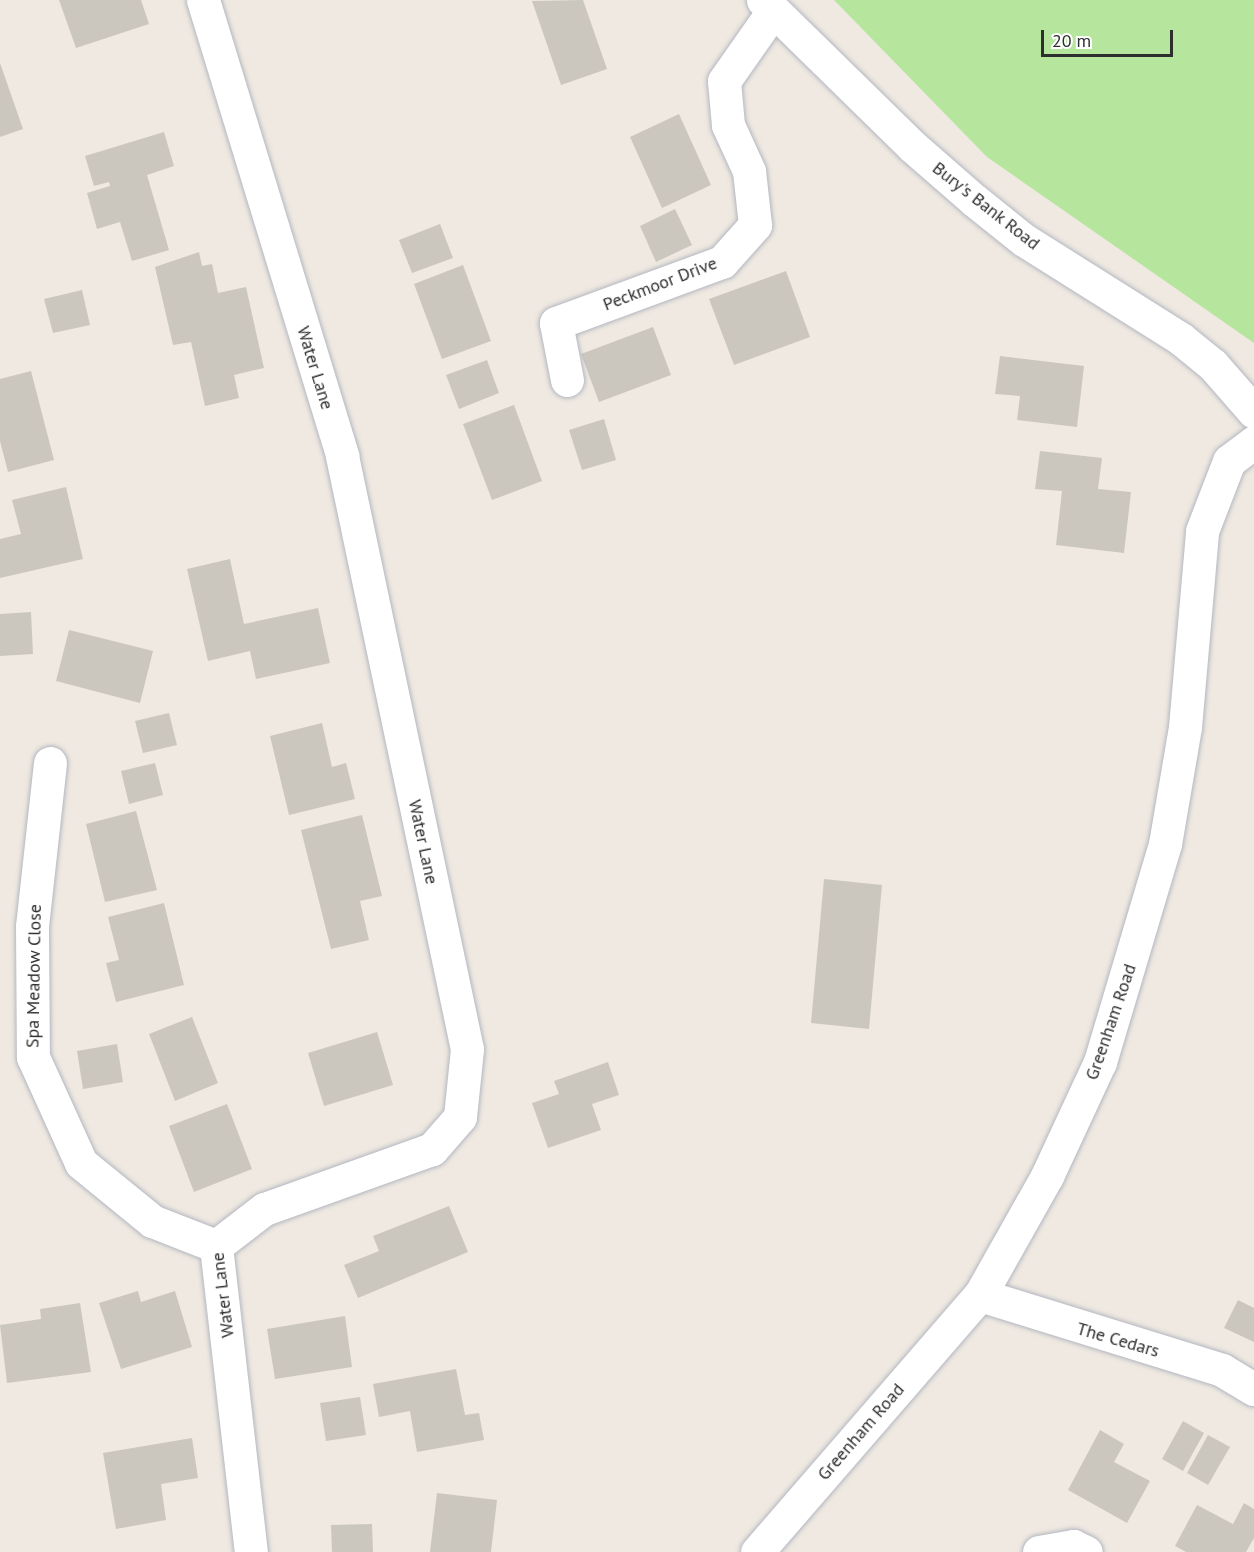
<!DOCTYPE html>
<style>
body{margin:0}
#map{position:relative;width:1254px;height:1552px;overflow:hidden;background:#efe9e1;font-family:"PT Sans",sans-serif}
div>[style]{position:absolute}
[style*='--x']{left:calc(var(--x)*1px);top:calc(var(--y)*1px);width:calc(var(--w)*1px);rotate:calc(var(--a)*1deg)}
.green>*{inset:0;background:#b6e59e}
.building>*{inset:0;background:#cbc7bf}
.roads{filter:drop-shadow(0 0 2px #b4b7c1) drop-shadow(0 0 2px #b4b7c1)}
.minor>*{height:33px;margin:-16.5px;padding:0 16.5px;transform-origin:16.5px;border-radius:16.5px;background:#fff}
.tertiary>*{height:33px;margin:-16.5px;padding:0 16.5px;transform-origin:16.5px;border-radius:16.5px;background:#fff}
span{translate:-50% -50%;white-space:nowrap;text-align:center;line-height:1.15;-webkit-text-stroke:4.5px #fff;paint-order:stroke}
.street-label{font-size:18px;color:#2e2e2e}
.scale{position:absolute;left:1041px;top:30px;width:132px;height:27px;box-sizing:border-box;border:3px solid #2e2e2e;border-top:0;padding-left:8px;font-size:18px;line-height:21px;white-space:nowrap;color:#2e2e2e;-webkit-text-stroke:4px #fff;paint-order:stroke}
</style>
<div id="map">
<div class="green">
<i style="clip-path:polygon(834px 0,1254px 0,1254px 343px,987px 157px)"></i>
</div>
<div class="building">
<i style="clip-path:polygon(59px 0,141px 0,149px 24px,76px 48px)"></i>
<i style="clip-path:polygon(583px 0,607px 69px,561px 85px,532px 1px)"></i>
<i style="clip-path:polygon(0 63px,23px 129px,0 137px)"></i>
<i style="clip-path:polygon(679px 114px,711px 185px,662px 208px,630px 137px)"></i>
<i style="clip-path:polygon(164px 132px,174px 166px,147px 175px,169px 250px,132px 261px,120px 222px,97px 229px,87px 193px,110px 186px,109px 182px,94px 186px,85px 156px)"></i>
<i style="clip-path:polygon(675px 209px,692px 245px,656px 262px,640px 226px)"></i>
<i style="clip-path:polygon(440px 224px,453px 258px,412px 273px,399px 240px)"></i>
<i style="clip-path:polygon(199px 252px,202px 266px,212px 264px,218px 293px,246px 287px,264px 368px,234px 375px,239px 398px,205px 406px,191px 342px,173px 345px,155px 267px)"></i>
<i style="clip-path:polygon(463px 265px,491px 341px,442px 359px,414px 284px)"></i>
<i style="clip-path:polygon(786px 271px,810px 337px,734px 365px,709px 299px)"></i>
<i style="clip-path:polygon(82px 290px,90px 325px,53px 333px,44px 299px)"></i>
<i style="clip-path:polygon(653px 327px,671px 375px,599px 402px,581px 354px)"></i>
<i style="clip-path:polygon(1000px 356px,1084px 366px,1077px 427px,1017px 420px,1020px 396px,995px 394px)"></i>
<i style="clip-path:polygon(487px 360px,499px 393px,459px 409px,446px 375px)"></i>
<i style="clip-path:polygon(31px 371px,54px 460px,8px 472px,0 441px,0 379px)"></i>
<i style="clip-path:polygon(514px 405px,542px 481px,492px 500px,463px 424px)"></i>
<i style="clip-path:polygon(604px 419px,616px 460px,582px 470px,569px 430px)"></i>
<i style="clip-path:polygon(1040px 451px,1102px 458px,1098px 489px,1131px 492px,1124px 553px,1056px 545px,1062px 491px,1035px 489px)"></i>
<i style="clip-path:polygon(66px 487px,83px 559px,0 578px,0 539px,21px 534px,12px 500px)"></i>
<i style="clip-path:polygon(230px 559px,244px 624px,318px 608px,330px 663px,256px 679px,250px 651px,208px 661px,187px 569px)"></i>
<i style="clip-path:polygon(31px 612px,33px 654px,0 656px,0 614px)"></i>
<i style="clip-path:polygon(69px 630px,153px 651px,140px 703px,56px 681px)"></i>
<i style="clip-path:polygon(169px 713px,177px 745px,143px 753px,135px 721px)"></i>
<i style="clip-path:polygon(322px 723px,332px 767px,346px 763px,355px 799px,289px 815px,270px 736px)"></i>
<i style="clip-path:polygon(155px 763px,163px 795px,129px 804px,121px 771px)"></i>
<i style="clip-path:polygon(136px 811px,157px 890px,105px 902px,86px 824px)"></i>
<i style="clip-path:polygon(362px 815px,382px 896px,360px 901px,369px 940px,331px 949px,301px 830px)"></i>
<i style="clip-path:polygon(824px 879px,882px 885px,869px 1029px,811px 1023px)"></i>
<i style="clip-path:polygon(164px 903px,184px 985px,116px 1002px,106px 963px,119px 960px,108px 917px)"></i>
<i style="clip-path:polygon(192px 1017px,218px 1083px,175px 1101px,149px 1034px)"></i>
<i style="clip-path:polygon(377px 1032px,393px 1085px,324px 1106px,308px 1053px)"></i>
<i style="clip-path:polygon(117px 1044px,123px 1082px,83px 1089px,77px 1051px)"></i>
<i style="clip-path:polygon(608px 1062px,619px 1095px,592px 1104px,601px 1130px,548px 1148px,532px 1103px,559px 1094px,554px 1081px)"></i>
<i style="clip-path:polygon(227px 1104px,252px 1169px,194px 1192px,169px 1126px)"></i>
<i style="clip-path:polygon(449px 1206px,468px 1252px,358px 1298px,344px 1265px,379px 1251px,373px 1236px)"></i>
<i style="clip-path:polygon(138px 1291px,141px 1302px,175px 1291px,192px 1347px,121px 1369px,99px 1303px)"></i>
<i style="clip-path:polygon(1238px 1300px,1254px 1308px,1254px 1342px,1224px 1328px)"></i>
<i style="clip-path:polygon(80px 1303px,91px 1372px,7px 1383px,0 1325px,41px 1319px,40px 1309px)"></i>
<i style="clip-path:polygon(345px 1316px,352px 1367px,275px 1379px,267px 1329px)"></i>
<i style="clip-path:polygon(456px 1369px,465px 1415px,479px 1413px,484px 1440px,417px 1452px,410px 1411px,379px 1417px,373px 1384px)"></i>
<i style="clip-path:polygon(360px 1397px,366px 1435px,326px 1441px,320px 1403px)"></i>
<i style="clip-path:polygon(1183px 1421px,1204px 1433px,1183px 1471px,1162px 1459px)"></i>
<i style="clip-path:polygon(1100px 1430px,1124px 1444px,1114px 1462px,1150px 1481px,1127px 1523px,1068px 1490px)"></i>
<i style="clip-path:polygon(1208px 1435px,1230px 1447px,1208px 1485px,1187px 1473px)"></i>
<i style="clip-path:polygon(192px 1438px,198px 1478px,161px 1484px,166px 1520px,116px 1529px,103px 1453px)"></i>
<i style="clip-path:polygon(437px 1493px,497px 1500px,491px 1552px,430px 1552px)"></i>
<i style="clip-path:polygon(1244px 1503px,1254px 1509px,1254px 1538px,1246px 1552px,1186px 1552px,1175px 1546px,1197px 1505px,1233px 1524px)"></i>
<i style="clip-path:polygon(372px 1524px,373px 1552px,332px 1552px,331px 1525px)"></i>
</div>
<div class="roads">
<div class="minor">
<i style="--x:203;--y:0;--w:477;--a:73"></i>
<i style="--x:342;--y:456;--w:606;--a:78.1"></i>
<i style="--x:467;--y:1049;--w:68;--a:95.9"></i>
<i style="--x:460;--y:1117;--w:43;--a:131.2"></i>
<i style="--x:432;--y:1149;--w:178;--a:160.3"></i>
<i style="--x:264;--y:1209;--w:61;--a:142.4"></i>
<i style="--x:567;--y:380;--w:58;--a:-100.9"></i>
<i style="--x:556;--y:323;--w:177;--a:-20.2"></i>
<i style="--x:722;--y:262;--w:50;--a:-48.3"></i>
<i style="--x:755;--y:225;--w:54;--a:-96.3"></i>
<i style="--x:749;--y:171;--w:51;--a:-114.5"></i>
<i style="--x:728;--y:125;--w:44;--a:-95.2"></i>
<i style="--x:724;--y:81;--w:85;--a:-55"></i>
<i style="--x:50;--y:763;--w:165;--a:96.3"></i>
<i style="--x:32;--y:927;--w:130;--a:89.6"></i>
<i style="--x:33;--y:1057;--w:116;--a:65.6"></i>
<i style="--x:81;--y:1163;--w:92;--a:39.2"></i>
<i style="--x:152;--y:1221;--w:69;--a:21.3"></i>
<i style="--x:216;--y:1246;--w:308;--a:83.5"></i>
<i style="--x:980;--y:1295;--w:253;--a:17.2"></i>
<i style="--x:1222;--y:1370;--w:37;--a:31"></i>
<i style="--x:757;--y:1552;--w:340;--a:-49.1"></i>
<i style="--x:980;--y:1295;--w:137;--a:-60.6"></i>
<i style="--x:1047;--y:1176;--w:126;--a:-65.1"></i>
<i style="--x:1100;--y:1062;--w:227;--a:-73.4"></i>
<i style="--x:1165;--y:844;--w:119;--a:-80.3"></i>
<i style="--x:1185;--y:727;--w:197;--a:-85"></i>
<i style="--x:1202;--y:531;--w:75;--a:-68.9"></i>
<i style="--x:1229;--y:461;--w:31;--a:-37"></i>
<i style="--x:1039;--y:1552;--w:35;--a:-10"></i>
<i style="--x:1073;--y:1546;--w:14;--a:25"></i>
</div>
<div class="tertiary">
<i style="--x:763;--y:0;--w:209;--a:44.4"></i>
<i style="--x:912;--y:146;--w:82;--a:41.1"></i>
<i style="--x:974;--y:200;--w:64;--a:38.7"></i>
<i style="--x:1024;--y:240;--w:186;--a:32.2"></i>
<i style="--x:1181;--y:339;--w:41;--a:39.1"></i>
<i style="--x:1213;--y:365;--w:62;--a:48.9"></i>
</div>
</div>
<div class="street-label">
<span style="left:986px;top:206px;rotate:38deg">Bury's Bank Road</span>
<span style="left:660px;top:284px;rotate:-21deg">Peckmoor Drive</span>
<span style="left:315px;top:368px;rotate:73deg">Water Lane</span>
<span style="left:423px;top:842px;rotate:78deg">Water Lane</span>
<span style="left:34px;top:976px;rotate:-89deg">Spa Meadow Close</span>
<span style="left:1111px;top:1022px;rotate:-71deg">Greenham Road</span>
<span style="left:223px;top:1295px;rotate:-97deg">Water Lane</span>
<span style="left:1118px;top:1340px;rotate:16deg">The Cedars</span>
<span style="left:861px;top:1432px;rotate:-49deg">Greenham Road</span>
</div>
<div class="scale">20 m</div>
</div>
